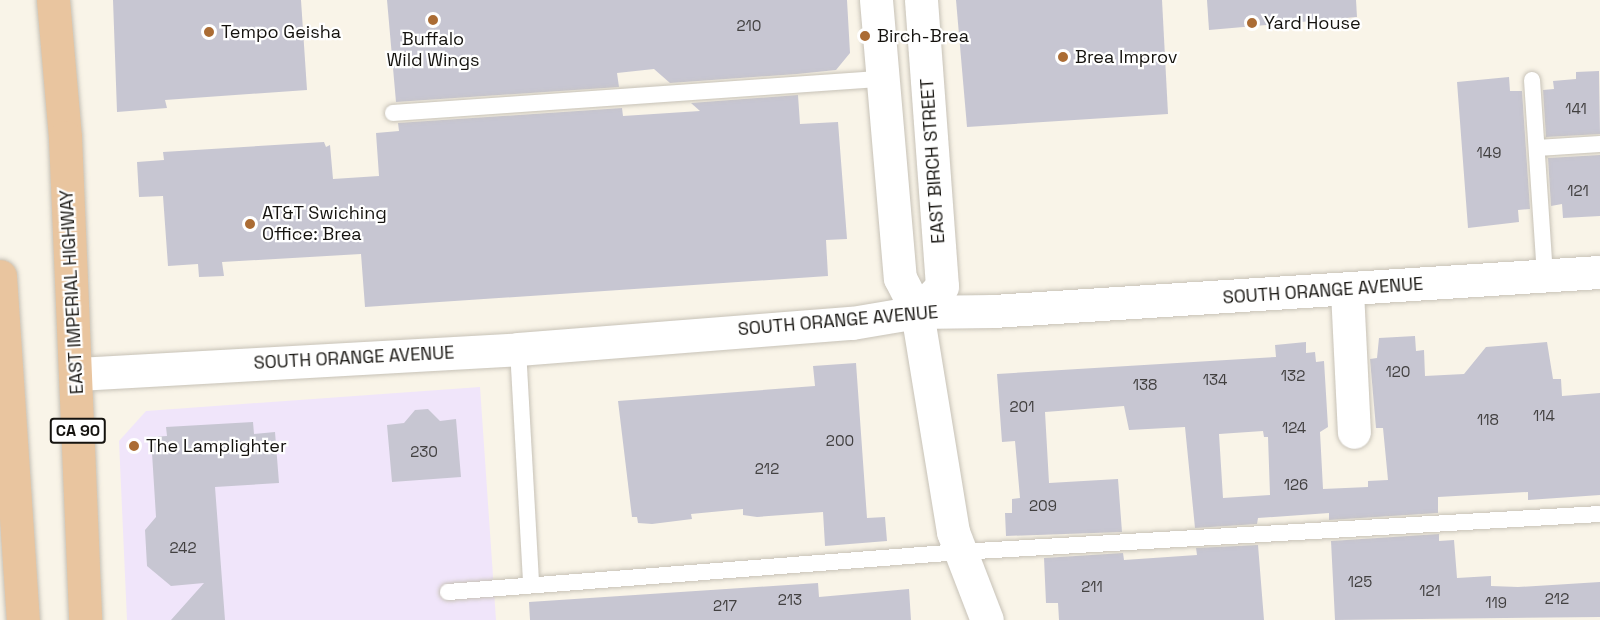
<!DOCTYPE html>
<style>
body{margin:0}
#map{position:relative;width:1600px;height:620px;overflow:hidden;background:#f9f4e8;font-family:"Space Grotesk",sans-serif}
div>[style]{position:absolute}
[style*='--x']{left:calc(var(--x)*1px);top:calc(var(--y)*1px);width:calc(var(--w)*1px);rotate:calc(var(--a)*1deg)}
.commercial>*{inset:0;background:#f0e5fa}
.building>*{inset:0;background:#c7c6d2}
.roads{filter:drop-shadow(0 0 2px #c7c2b7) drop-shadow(0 0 2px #c7c2b7)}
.service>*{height:16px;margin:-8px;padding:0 8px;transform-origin:8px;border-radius:8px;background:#fff}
.minor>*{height:33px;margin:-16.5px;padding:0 16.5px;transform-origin:16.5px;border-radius:16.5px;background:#fff}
.tertiary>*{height:33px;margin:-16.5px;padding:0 16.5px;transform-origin:16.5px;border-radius:16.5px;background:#fff}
.primary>*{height:33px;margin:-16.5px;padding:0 16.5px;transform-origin:16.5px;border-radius:16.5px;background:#e9c59f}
.dots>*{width:16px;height:16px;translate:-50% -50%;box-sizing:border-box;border:3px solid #fff;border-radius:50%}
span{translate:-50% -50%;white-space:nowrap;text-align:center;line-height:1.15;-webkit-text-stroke:4.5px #fff;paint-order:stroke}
.number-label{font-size:15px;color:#424040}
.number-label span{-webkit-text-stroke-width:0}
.shield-label span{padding:2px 4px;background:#fff;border:2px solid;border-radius:4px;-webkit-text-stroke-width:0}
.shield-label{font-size:16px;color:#15130f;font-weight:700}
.poi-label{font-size:18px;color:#15130f}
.left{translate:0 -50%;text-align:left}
.street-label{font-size:18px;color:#15130f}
</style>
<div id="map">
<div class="commercial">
<i style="clip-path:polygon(480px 387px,496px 620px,127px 620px,119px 441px,146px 411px)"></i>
</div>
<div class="building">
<i style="clip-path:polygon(113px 0,301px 0,307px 90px,165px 100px,167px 108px,117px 112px)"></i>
<i style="clip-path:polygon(387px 0,847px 0,850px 53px,836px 70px,797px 74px,670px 83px,654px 69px,617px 73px,619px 87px,396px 102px)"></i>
<i style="clip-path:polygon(956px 0,1162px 0,1168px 114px,967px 127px)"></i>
<i style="clip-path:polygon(1207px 0,1356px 0,1357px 17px,1209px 30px)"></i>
<i style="clip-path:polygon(1599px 71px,1600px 134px,1546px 137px,1543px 90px,1554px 89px,1553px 81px,1576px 79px,1576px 72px)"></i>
<i style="clip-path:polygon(1509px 77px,1510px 91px,1522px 91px,1530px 209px,1518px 210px,1519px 222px,1468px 228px,1457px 82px)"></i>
<i style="clip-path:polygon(798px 95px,800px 124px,838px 122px,847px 239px,826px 240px,828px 276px,365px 307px,361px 254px,222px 262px,224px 276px,199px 277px,198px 264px,168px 266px,163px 196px,139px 197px,137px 162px,164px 160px,163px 152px,324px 142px,326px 147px,330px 145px,333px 179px,379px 176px,376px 133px,399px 131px,398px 123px,622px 108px,623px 116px,700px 111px,691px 103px)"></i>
<i style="clip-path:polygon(1600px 155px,1600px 216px,1563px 218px,1562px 204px,1551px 206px,1548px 158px)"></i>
<i style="clip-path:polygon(evenodd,1415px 336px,1416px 351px,1424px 350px,1425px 376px,1464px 374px,1486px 347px,1547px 342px,1553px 379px,1561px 379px,1562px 396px,1600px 393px,1600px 495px,1528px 500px,1528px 492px,1438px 497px,1438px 513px,1329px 520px,1329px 513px,1258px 518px,1257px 524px,1195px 528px,1185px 427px,1129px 430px,1124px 406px,1045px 412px,1049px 483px,1118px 479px,1122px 532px,1006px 536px,1005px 513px,1012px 513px,1012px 499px,1020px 498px,1015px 441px,1002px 442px,997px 374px,1276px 357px,1275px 345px,1306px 342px,1306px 353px,1315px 352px,1316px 362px,1324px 361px,1328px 427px,1320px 432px,1323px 489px,1368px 487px,1368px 481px,1388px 480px,1383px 428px,1376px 428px,1370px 359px,1377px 358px,1379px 338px,1415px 336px,1263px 431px,1264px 437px,1268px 437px,1270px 495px,1223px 498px,1219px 434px,1263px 431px)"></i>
<i style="clip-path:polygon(856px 363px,867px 518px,885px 517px,887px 541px,825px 546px,823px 512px,757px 517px,743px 515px,743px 509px,691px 514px,692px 519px,652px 524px,638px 523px,637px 517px,632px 517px,618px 401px,815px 386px,813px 366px)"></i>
<i style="clip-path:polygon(428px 409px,440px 421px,456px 419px,461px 477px,392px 482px,387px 425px,404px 423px,415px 410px)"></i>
<i style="clip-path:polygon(253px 422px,254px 434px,275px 432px,279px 483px,215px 487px,225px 620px,171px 620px,204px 583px,171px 586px,147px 566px,145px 530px,156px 517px,151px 437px,167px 436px,166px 427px)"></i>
<i style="clip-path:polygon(1439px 534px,1439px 541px,1454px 540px,1457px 578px,1491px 576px,1491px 586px,1518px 587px,1600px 582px,1600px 617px,1335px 620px,1331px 541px)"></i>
<i style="clip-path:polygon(1258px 545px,1264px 620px,1059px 620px,1058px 603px,1046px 603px,1044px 558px,1123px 553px,1124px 560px,1197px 555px,1196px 548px)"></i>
<i style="clip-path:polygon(818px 583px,819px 597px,909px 589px,911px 620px,530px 620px,529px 602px)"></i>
</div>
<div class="roads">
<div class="service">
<i style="--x:1532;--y:80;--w:195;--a:86.2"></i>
<i style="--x:393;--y:113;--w:489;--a:-4"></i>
<i style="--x:1537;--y:148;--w:63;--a:-3.6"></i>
<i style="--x:518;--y:349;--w:236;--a:86.8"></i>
<i style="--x:448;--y:592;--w:514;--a:-4.47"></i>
<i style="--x:960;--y:552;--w:641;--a:-3.4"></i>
</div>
<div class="minor">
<i style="--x:1347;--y:291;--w:141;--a:87.2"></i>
<i style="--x:76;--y:374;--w:443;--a:-3.2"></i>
<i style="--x:518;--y:349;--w:335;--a:-4.5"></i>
<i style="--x:852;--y:323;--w:66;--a:-9.6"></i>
<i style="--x:917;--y:312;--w:76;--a:-0.8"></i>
<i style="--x:993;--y:311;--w:608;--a:-3.68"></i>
</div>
<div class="tertiary">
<i style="--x:876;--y:0;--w:279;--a:85.1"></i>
<i style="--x:900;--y:278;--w:38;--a:63"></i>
<i style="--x:917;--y:312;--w:223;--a:80.7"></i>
<i style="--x:953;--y:532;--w:94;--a:68.9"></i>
<i style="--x:917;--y:312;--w:36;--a:-46"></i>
<i style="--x:942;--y:286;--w:287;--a:-94.2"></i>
</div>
<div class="primary">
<i style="--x:53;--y:0;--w:138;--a:85"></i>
<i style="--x:65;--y:137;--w:483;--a:87.6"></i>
<i style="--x:0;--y:276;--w:345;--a:86.2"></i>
</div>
</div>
<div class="dots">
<i style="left:433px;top:20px;background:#ab6c34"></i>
<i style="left:1252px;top:23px;background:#ab6c34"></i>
<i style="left:209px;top:32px;background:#ab6c34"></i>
<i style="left:865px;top:36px;background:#ab6c34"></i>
<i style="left:1063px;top:57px;background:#ab6c34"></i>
<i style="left:250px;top:224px;background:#ab6c34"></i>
<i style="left:134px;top:446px;background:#ab6c34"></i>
</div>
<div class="number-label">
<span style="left:749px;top:26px">210</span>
<span style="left:1576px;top:109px">141</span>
<span style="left:1489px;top:153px">149</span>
<span style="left:1578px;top:191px">121</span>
<span style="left:1398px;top:372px">120</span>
<span style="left:1293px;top:376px">132</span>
<span style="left:1215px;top:380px">134</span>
<span style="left:1145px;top:385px">138</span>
<span style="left:1022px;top:407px">201</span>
<span style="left:1544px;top:416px">114</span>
<span style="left:1488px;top:420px">118</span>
<span style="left:1294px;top:428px">124</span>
<span style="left:840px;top:441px">200</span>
<span style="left:424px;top:452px">230</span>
<span style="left:767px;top:469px">212</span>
<span style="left:1296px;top:485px">126</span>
<span style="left:1043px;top:506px">209</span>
<span style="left:183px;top:548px">242</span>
<span style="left:1360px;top:582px">125</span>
<span style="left:1092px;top:587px">211</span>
<span style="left:1430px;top:591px">121</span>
<span style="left:1557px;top:599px">212</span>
<span style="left:790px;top:600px">213</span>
<span style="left:1496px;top:603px">119</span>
<span style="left:725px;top:606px">217</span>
</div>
<div class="shield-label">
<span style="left:78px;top:431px">CA 90</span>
</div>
<div class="poi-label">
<span class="left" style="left:1264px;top:23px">Yard House</span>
<span class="left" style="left:221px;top:32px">Tempo Geisha</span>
<span class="left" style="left:877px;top:36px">Birch-Brea</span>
<span style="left:433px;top:50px">Buffalo<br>Wild Wings</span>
<span class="left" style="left:1075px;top:57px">Brea Improv</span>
<span class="left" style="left:262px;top:224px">AT&amp;T Swiching<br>Office: Brea</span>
<span class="left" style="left:146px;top:446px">The Lamplighter</span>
</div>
<div class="street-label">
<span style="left:933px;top:161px;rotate:-94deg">EAST BIRCH STREET</span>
<span style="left:1323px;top:291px;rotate:-4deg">SOUTH ORANGE AVENUE</span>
<span style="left:72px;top:292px;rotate:-93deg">EAST IMPERIAL HIGHWAY</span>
<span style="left:838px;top:321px;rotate:-5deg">SOUTH ORANGE AVENUE</span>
<span style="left:354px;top:358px;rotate:-3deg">SOUTH ORANGE AVENUE</span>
</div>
</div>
